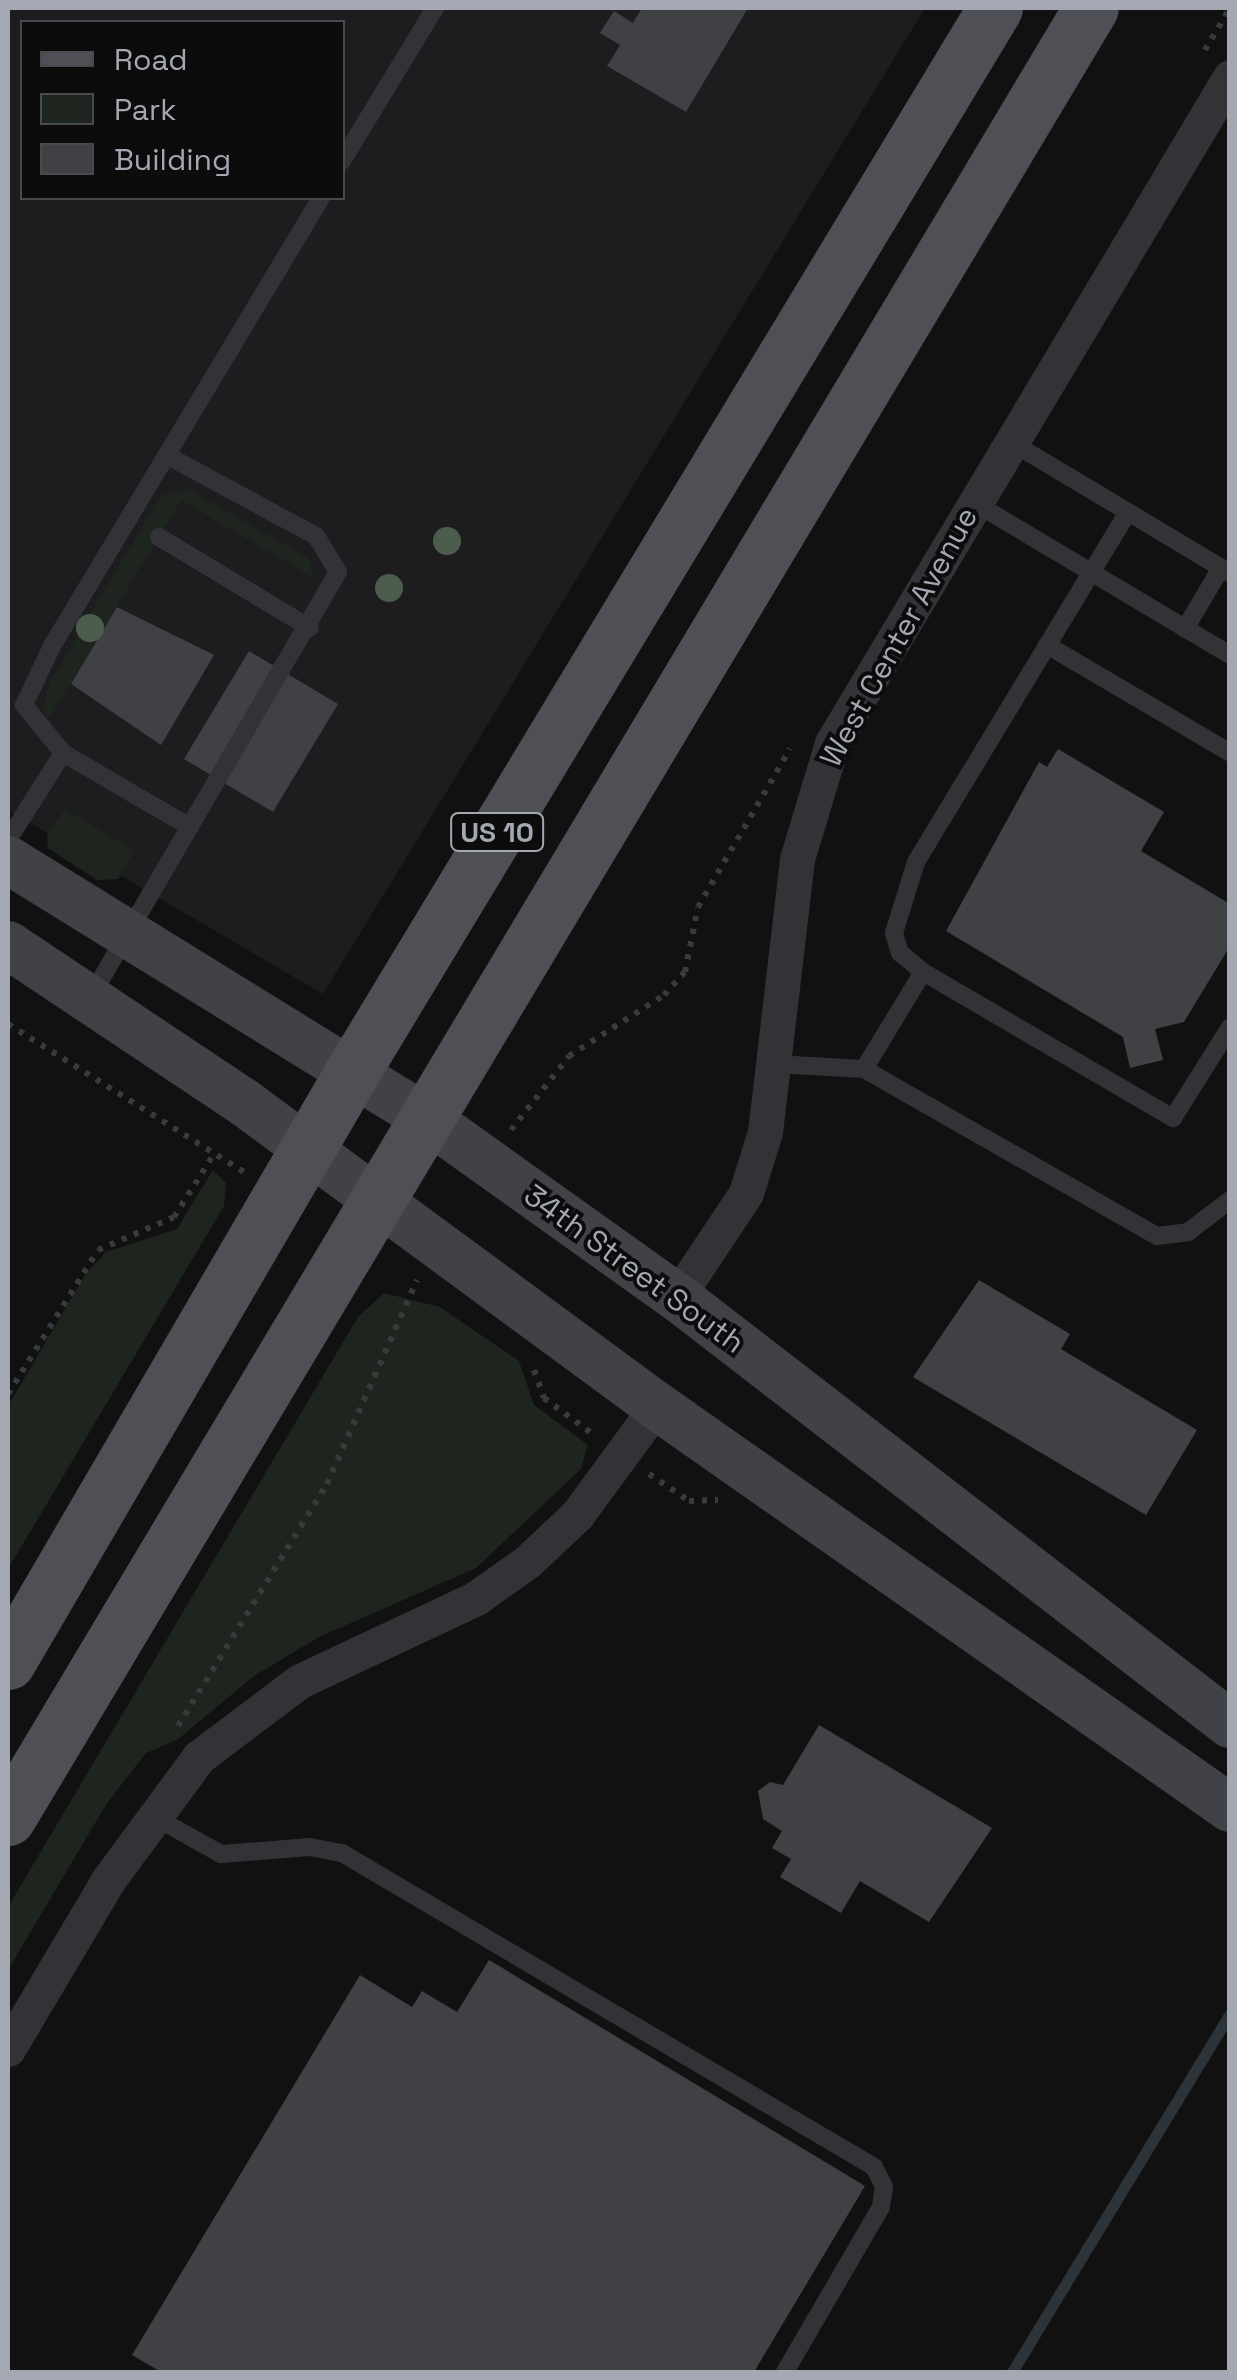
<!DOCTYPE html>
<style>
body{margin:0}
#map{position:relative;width:1237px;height:2380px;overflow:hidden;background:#111112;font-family:"Space Grotesk",sans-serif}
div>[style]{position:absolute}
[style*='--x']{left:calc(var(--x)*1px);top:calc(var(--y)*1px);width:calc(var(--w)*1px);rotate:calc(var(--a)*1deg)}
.built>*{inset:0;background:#1d1d1f}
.green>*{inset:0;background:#1e251e}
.stream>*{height:11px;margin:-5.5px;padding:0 5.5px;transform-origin:5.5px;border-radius:5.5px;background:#2c343a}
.building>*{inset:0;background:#404145}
.path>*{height:6px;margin-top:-3px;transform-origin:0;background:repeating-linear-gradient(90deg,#393a3e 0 5px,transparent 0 13px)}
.lane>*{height:18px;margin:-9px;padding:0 9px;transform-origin:9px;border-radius:9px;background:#333337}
.street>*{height:35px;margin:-17.5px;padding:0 17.5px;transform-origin:17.5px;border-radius:17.5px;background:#333337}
.secondary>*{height:48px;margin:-24px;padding:0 24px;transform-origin:24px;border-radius:24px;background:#414247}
.primary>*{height:55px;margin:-27.5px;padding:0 27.5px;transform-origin:27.5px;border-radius:27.5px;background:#4f5056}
.trees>*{width:28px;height:28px;margin:-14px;border-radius:50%;background:#4c5d4d}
span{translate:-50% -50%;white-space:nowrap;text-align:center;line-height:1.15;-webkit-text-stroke:8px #0c0c0d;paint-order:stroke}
.shield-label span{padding:2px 8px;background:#0c0c0d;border:2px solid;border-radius:8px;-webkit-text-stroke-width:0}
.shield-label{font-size:28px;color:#a4a8b2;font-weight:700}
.street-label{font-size:30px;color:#a4a8b2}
.frame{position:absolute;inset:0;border:10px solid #a4a8b2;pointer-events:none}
.legend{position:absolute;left:20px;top:20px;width:325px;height:180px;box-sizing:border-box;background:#0c0c0d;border:2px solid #494a4f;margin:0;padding:12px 18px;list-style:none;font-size:30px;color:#a4a8b2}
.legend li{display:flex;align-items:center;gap:20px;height:50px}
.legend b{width:50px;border:2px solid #494a4f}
</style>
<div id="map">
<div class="built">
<i style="clip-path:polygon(evenodd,8px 8px,925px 8px,323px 994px,8px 810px,8px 8px,22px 22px,342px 22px,342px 198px,22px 198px,22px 22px)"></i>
</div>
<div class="green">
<i style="clip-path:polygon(188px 489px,308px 558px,315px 579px,181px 500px,50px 717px,42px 712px,49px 684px,161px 495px)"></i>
<i style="clip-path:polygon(65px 809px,135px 851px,118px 879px,97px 880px,48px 848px,47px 835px)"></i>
<i style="clip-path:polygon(213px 1170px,226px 1183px,224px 1206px,8px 1569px,8px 1406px,85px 1275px,106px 1252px,177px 1229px)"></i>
<i style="clip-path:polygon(384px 1293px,440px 1307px,519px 1361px,534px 1405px,588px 1445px,581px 1469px,476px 1568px,319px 1637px,254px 1676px,177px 1740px,146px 1753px,107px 1803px,8px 1970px,8px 1907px,358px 1317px)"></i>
</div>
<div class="stream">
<i style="--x:1012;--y:2372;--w:419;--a:-58.7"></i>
</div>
<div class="building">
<i style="clip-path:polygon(642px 8px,748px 8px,686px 112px,607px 66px,620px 45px,600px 33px,614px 11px,633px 23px)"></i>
<i style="clip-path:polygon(117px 607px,214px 655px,161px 745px,71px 684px)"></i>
<i style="clip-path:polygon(249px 651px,338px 704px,273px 812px,184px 759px)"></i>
<i style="clip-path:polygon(1058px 749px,1164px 812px,1141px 851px,1230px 904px,1230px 946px,1184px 1022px,1155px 1029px,1163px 1060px,1130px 1068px,1123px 1037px,946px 931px,1039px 762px,1047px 767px)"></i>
<i style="clip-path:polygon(979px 1280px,1070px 1334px,1061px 1349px,1197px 1430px,1146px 1515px,913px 1377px)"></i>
<i style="clip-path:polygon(819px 1725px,992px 1828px,929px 1922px,860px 1881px,841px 1913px,780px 1877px,791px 1859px,772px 1848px,782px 1831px,763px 1819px,758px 1791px,770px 1782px,783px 1785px)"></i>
<i style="clip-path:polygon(489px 1960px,865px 2186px,754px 2372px,161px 2372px,132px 2355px,360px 1975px,412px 2007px,422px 1991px,457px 2012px)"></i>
</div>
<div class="path">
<i style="--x:1205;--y:50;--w:49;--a:-59.2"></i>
<i style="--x:8;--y:1024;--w:279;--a:32.1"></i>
<i style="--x:511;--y:1130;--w:94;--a:-51.9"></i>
<i style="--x:569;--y:1056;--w:113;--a:-32.7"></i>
<i style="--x:664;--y:995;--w:31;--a:-48"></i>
<i style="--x:685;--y:972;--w:66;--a:-78.7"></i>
<i style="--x:698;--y:907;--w:183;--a:-59.8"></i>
<i style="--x:534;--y:1370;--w:30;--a:70"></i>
<i style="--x:544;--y:1398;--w:62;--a:36.5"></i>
<i style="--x:8;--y:1394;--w:170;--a:-58"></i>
<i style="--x:98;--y:1250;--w:83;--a:-23.5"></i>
<i style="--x:174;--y:1217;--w:75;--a:-57.6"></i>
<i style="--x:649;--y:1474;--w:48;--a:34"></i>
<i style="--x:689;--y:1501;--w:29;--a:-2"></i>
<i style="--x:178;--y:1726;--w:284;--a:-58.4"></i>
<i style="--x:327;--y:1484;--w:223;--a:-66.2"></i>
</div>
<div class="lane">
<i style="--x:342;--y:161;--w:179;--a:-58.7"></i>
<i style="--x:1011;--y:442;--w:255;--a:30.9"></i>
<i style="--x:975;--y:503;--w:297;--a:30.8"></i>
<i style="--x:159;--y:537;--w:176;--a:31.1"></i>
<i style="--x:1185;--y:629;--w:71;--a:-59.5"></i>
<i style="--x:1047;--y:645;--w:212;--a:30.5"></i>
<i style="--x:190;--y:827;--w:147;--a:-149.8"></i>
<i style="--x:63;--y:753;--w:62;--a:-129.1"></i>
<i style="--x:24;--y:705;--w:65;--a:-64.6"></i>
<i style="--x:52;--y:646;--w:523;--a:-59.02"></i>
<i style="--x:8;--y:840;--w:103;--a:-57.7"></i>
<i style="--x:923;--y:972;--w:30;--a:-140"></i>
<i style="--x:900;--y:953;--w:21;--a:-107"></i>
<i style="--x:894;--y:933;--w:74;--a:-72.8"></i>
<i style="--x:916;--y:862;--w:408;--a:-58.8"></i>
<i style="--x:90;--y:998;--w:493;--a:-59.8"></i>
<i style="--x:338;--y:572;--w:42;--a:-121.4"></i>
<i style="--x:316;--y:536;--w:170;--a:-151.6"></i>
<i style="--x:775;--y:1064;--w:89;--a:3.2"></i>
<i style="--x:864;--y:1069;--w:337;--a:29.7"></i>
<i style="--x:1157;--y:1236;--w:31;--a:-7"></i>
<i style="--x:1188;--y:1232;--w:53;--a:-37.3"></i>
<i style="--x:864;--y:1069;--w:114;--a:-58.7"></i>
<i style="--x:923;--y:972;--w:290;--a:30.3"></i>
<i style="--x:1173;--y:1118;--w:107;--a:-57.9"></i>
<i style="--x:153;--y:1816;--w:78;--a:29.2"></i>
<i style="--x:221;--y:1854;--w:89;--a:-4.5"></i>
<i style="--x:310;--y:1847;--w:33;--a:11"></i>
<i style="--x:342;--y:1853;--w:618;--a:30.55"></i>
<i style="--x:874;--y:2167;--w:22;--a:63"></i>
<i style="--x:884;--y:2187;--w:20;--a:99"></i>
<i style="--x:881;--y:2207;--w:191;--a:120.2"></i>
</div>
<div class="street">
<i style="--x:677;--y:1297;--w:125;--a:-56.4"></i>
<i style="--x:746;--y:1193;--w:64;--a:-72.7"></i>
<i style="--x:765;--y:1132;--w:275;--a:-83.3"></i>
<i style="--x:797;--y:859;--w:121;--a:-73.2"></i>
<i style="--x:832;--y:743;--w:776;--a:-59.14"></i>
<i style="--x:8;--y:2049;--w:198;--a:-59.3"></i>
<i style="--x:109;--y:1879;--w:152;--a:-53.6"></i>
<i style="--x:199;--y:1757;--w:126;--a:-37"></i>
<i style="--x:300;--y:1681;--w:195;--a:-25.2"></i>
<i style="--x:476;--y:1598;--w:62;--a:-35.2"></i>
<i style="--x:527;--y:1562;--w:69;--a:-43.2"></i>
<i style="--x:577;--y:1515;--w:135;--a:-53.7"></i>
</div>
<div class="secondary">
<i style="--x:8;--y:860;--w:488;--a:31.7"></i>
<i style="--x:423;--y:1116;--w:312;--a:35.5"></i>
<i style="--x:677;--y:1297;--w:699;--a:37.67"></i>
<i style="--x:8;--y:945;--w:285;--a:33.7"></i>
<i style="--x:245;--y:1103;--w:511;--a:36.33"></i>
<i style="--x:657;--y:1406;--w:700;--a:35.05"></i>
</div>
<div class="primary">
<i style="--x:8;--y:1662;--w:681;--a:-59.74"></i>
<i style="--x:351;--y:1074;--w:1245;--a:-58.86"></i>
<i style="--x:8;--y:1818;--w:2109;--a:-59.11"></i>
</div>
<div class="trees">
<i style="left:447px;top:541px"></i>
<i style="left:389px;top:588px"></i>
<i style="left:90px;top:628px"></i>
</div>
<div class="shield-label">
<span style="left:497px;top:832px">US 10</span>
</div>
<div class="street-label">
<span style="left:899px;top:637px;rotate:-61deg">West Center Avenue</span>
<span style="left:634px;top:1269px;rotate:36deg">34th Street South</span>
</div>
<div class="frame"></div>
<ul class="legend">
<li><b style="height:12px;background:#4f5056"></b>Road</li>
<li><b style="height:28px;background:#1e251e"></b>Park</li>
<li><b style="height:28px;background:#404145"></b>Building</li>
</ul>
</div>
